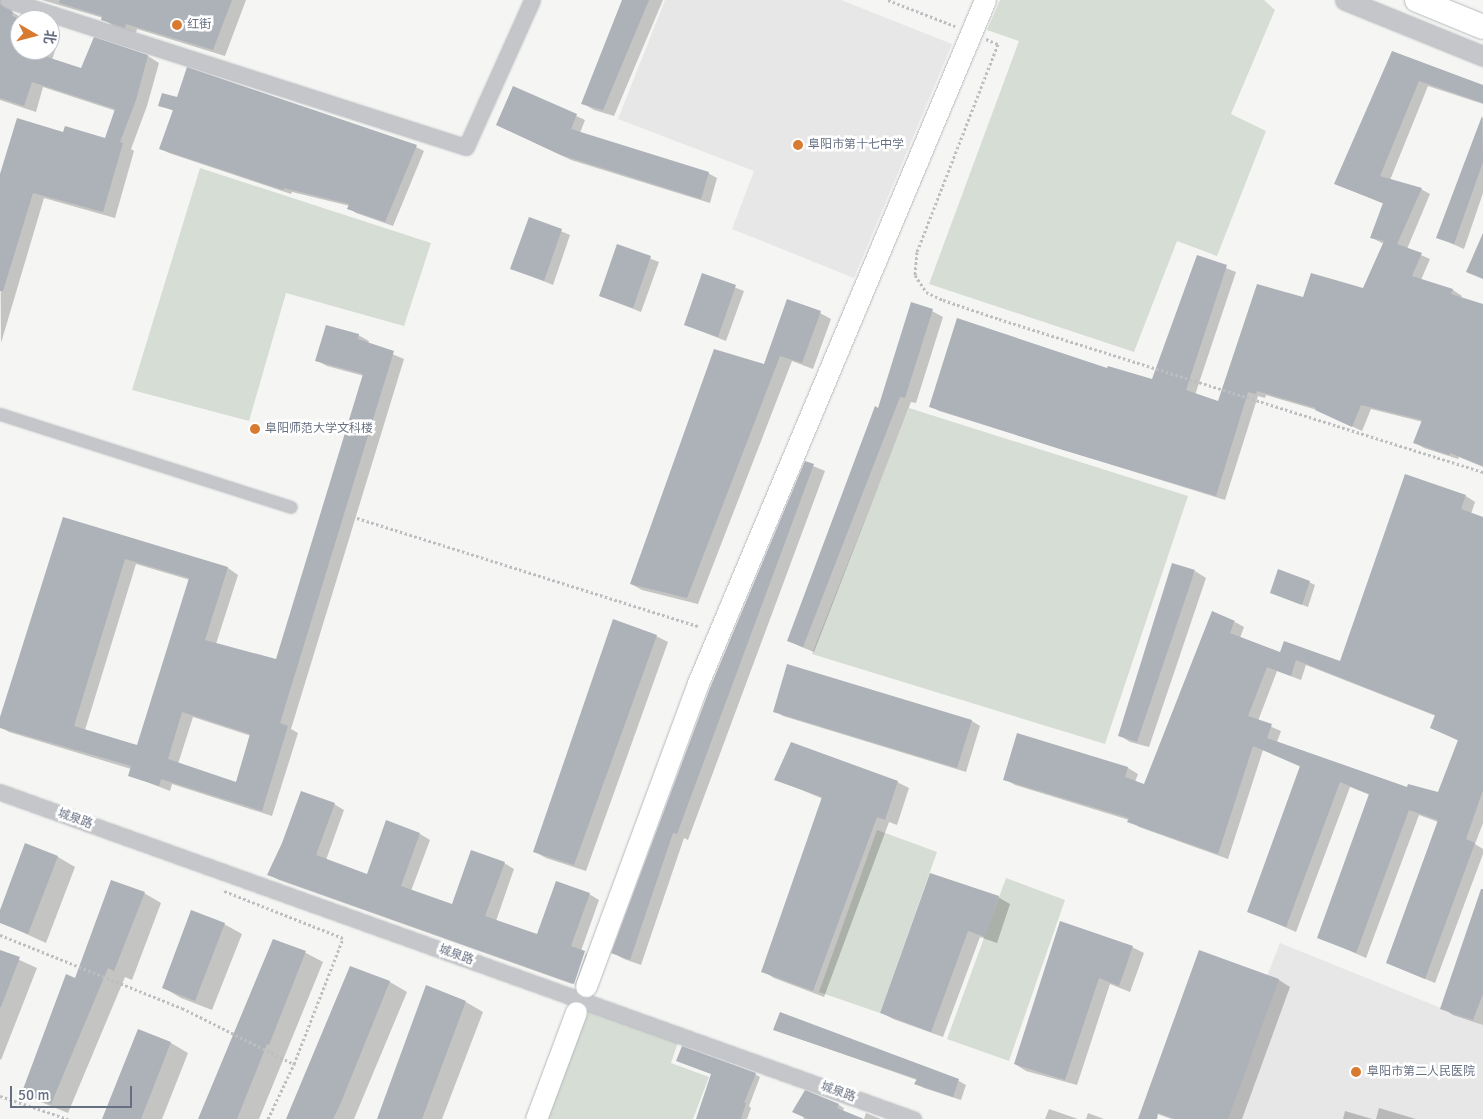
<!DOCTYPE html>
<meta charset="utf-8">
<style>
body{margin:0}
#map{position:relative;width:1483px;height:1119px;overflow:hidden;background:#f5f6f3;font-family:Signika,"Noto Sans SC",sans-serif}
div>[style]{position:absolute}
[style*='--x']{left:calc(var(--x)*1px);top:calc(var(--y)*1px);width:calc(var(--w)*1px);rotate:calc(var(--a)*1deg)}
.built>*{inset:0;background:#e6e7e6}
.green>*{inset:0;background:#d6ddd4}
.shadow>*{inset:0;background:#0003}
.building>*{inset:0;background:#adb1b8}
.path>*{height:3px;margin-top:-1.5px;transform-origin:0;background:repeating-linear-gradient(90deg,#bdbec1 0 2.5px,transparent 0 5px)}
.roads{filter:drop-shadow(0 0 1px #b6b9be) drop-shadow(0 0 1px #b6b9be)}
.pedestrian>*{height:11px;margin:-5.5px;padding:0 5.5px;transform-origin:5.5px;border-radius:5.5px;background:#c4c6ca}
.minor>*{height:15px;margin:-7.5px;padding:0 7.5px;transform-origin:7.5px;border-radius:7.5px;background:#c4c6ca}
.tertiary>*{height:19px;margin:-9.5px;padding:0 9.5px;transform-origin:9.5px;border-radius:9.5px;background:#c4c6ca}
.secondary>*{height:21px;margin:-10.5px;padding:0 10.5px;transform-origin:10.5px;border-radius:10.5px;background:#fff}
.primary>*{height:24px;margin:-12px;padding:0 12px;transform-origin:12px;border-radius:12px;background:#fff}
.dots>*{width:14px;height:14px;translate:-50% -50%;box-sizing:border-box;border:2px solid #fff;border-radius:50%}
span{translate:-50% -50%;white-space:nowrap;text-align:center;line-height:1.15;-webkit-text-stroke:5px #fff;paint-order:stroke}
.poi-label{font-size:12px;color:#677082}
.left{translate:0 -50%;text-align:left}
.street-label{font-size:12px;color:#677082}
.north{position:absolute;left:10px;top:10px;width:50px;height:50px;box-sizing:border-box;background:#fff;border:1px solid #c2c6cd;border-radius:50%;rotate:98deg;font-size:14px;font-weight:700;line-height:20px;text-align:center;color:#677082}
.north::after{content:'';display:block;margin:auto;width:18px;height:22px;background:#d87b30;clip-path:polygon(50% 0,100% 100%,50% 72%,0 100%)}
.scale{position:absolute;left:10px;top:1086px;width:122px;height:22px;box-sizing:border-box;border:2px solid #677082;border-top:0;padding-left:6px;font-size:15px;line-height:18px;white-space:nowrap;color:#677082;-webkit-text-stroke:4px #fff;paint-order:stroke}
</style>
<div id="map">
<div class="built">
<i style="clip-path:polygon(665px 0,841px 0,952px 44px,854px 278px,732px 229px,754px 171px,618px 119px)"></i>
<i style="clip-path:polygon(1280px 943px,1483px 1025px,1483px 1119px,1211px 1119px)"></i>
</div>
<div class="green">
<i style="clip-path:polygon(1000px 0,1264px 0,1275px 10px,1231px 114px,1266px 131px,1217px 256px,1177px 241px,1134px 352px,929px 284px,1019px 41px,987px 30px)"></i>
<i style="clip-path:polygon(200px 168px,431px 243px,404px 326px,286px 293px,249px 421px,132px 390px)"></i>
<i style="clip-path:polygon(909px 408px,1188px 496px,1105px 744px,812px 654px)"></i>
<i style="clip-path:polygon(877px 830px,937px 852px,880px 1013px,819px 992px)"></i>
<i style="clip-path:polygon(1006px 878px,1065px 900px,1009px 1061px,947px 1039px)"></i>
<i style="clip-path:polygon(586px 1009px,679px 1039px,671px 1063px,709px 1077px,693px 1119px,545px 1119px)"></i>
</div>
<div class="shadow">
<i style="clip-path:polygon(0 0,14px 0,10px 3px,12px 12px,24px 19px,20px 20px,20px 50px,50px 50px,50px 29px,60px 35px,52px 60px,81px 70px,148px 56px,159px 63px,147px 106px,131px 149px,134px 151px,115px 218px,44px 198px,1px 343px,0 178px,64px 134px,105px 139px,116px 111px,43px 87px,36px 112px,0 100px)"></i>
<i style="clip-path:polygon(42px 0,246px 0,225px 56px,137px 29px,136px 33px,113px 26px,103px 18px)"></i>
<i style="clip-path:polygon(624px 0,663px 0,614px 116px,594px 110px,582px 103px)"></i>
<i style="clip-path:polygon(1393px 52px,1483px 87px,1483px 104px,1428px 86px,1390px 180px,1421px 189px,1430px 194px,1407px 249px,1430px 259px,1421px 280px,1453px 290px,1462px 296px,1461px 298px,1483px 306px,1483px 467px,1459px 457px,1458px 459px,1424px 448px,1415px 443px,1423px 422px,1371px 409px,1362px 431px,1317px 410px,1266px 395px,1265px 398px,1258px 396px,1225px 500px,939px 411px,930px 406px,1108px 370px,1152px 381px,1198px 257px,1236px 272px,1195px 395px,1219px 403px,1303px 299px,1364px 289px,1384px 244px,1372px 238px,1384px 204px,1336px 184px)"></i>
<i style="clip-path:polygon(513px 87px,585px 120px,580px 133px,708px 173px,717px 178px,710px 203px,571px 160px,497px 125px)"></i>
<i style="clip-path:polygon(160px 105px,416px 147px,424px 151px,393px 226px,356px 213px,349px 208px,350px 206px,292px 192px,291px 194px,169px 153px,161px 149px,174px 111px)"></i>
<i style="clip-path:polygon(1483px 116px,1483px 193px,1464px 249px,1437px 237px)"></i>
<i style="clip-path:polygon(530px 218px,570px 235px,553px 285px,512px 268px)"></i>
<i style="clip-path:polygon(618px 246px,659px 262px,641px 312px,600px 296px)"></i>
<i style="clip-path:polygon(703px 275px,744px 291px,726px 341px,685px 325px)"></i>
<i style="clip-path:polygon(932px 311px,943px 317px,916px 403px,911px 402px,814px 652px,799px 646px,788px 640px,879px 409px)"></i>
<i style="clip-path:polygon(820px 313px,831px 319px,813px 369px,792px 361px,698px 604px,642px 590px,631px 584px,765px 365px)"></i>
<i style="clip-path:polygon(evenodd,358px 335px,369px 341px,368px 344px,404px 359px,291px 729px,298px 733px,272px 816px,172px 784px,170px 791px,129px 775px,131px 769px,9px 732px,0 727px,64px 518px,228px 568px,238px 575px,216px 644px,277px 661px,364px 376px,327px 366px,316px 360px,358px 335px,136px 564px,190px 580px,138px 747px,85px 730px,136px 564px,358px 335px,193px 717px,251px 736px,236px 784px,178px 764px,193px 717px)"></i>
<i style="clip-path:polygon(806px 463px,825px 471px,688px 840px,684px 838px,641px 965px,624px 959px,613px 953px)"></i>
<i style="clip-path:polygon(evenodd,1466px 496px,1475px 502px,1471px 514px,1483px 519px,1483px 823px,1475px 844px,1483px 849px,1483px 854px,1435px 983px,1387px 963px,1438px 822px,1419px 815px,1366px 958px,1319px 937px,1370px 795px,1350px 787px,1296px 932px,1248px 911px,1301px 767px,1263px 750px,1228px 859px,1139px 827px,1129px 820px,1015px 785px,1005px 779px,1018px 734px,1128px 768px,1138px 774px,1135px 782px,1145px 786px,1235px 622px,1244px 627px,1240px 638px,1280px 653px,1341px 662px,1466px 496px,1306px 665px,1436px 716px,1432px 728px,1459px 741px,1439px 794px,1408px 788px,1277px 742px,1281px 731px,1258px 721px,1277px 671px,1301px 680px,1306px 665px)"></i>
<i style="clip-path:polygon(1195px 571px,1206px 578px,1149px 747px,1130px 742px,1119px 735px)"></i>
<i style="clip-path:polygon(1309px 582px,1315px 585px,1308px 607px,1277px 595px)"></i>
<i style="clip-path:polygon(656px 636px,668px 642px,586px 871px,546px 858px,535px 852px)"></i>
<i style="clip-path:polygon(788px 666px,972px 721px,980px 726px,966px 772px,783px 716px,775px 711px)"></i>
<i style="clip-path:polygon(776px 779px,897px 782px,909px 788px,897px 825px,889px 822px,824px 997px,774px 978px,763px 971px,823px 799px)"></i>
<i style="clip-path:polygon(334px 804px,344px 810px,326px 860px,368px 875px,420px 834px,430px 840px,411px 891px,453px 905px,504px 863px,514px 869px,496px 921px,538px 936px,589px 894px,599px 900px,581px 951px,584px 952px,572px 984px,279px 880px,269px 875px)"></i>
<i style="clip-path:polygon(25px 845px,58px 857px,75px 867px,46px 943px,0 922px,0 913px)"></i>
<i style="clip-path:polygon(144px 893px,161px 903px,132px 980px,125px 977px,68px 1113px,41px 1102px,24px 1092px,75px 979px)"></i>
<i style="clip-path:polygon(998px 897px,1010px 904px,997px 943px,980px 937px,943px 1037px,893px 1019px,882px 1013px)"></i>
<i style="clip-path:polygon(1483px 899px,1483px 1025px,1453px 1015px,1442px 1008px)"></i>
<i style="clip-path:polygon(1061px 922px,1132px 947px,1144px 953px,1130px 992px,1110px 984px,1077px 1085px,1026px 1071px,1015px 1064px)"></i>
<i style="clip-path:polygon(224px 924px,242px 934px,212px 1010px,181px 998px,164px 988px)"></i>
<i style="clip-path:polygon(273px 940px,306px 953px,323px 962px,259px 1119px,200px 1119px)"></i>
<i style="clip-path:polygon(0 951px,37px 968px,1px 1060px,0 1059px)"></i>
<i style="clip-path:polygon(1200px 951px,1279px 980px,1290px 987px,1242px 1119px,1171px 1119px,1155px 1113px)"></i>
<i style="clip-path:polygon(586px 953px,595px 958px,584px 988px,575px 985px)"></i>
<i style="clip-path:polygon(351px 968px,390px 982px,407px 992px,354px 1119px,288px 1119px)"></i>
<i style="clip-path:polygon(466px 1002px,483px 1012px,442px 1119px,378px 1119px)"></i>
<i style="clip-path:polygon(780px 1013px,959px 1081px,966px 1085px,961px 1100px,924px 1088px,916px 1084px,917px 1080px,783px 1033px,775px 1029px)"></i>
<i style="clip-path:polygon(138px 1031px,171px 1043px,188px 1053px,162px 1119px,103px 1119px)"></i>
<i style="clip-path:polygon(678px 1061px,755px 1074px,760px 1077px,749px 1106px,751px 1108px,747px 1119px,697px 1119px,712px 1074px)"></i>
<i style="clip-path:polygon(839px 1105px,844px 1108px,843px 1111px,862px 1119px,803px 1119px,804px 1117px,793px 1112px)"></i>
<i style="clip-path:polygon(1379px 1108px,1416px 1119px,1376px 1119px)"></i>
<i style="clip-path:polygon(1049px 1109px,1078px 1119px,1045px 1119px)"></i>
<i style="clip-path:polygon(1345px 1111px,1372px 1119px,1343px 1119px)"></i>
<i style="clip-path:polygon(866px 1113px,881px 1119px,864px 1119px)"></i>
<i style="clip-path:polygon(1088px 1113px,1104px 1119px,1086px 1119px)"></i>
</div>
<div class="building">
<i style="clip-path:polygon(60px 0,232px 0,213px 50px,126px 24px,125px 28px,101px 20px,102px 16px,59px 3px)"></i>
<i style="clip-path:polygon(622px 0,649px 0,603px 110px,581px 104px)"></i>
<i style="clip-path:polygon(0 4px,13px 12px,12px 16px,20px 19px,20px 50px,42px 50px,41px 55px,81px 68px,94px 37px,148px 55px,136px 100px,120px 142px,123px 143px,103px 212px,33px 193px,3px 291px,0 291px,0 174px,17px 118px,63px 132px,65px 126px,105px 138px,115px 109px,32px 82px,24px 106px,0 98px)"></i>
<i style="clip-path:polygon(1392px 51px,1483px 85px,1483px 103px,1419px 81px,1380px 176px,1422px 188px,1397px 244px,1422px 253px,1412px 276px,1453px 289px,1451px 294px,1483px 304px,1483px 466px,1450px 453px,1449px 455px,1413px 443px,1422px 420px,1361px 405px,1352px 427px,1315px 410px,1316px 408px,1257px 391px,1256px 394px,1248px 392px,1216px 496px,1063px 450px,929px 407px,957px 318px,1107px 368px,1108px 366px,1152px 379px,1197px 255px,1227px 265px,1186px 390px,1218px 401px,1257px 284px,1303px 297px,1311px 273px,1363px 288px,1384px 241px,1370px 238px,1383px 203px,1334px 184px)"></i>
<i style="clip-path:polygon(187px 67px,417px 145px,385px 222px,347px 209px,349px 204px,284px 188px,283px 190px,159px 149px,173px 110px,158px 106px,162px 93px,177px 97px)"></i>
<i style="clip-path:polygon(513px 86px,577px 114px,571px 129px,709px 172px,701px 199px,561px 155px,496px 125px)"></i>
<i style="clip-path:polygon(1482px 116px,1483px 162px,1454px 244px,1436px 238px)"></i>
<i style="clip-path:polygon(529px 217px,562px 229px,544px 281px,510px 269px)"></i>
<i style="clip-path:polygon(1483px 233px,1483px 279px,1466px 272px)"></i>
<i style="clip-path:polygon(617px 244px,651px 256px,633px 308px,599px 296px)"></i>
<i style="clip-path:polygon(702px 273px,736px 285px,718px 337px,684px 325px)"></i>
<i style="clip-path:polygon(787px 299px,821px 311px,802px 363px,780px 356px,687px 598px,630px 584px,714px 349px,764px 364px)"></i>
<i style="clip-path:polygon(911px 302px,933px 309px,905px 398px,900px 397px,803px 647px,787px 641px,875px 406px,878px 408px)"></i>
<i style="clip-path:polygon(evenodd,326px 325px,359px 334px,358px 339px,394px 351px,280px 723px,288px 726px,262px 811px,161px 779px,159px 786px,128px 776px,131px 766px,0 728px,0 717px,63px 517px,228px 567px,205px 640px,276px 659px,363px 374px,315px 361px,326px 325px,125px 559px,189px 578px,137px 745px,74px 726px,125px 559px,326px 325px,182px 712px,250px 734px,236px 782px,168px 759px,182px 712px)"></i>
<i style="clip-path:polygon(805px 461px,814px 464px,677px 834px,673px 833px,630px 960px,611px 953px,710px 688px)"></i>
<i style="clip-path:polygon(evenodd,1405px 474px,1466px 495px,1461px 509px,1483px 517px,1483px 790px,1466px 839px,1475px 843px,1425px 979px,1386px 963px,1438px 820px,1409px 810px,1356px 953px,1317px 938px,1369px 794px,1340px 782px,1286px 927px,1247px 912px,1300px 766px,1253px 746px,1218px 854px,1127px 822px,1129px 818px,1003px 780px,1017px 733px,1128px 767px,1125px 777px,1144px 784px,1212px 611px,1235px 621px,1230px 633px,1280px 652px,1284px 641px,1340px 661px,1405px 474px,1296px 660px,1435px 715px,1430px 728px,1458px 740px,1438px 792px,1408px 784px,1407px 787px,1267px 738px,1272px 724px,1248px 716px,1267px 667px,1291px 676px,1296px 660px)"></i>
<i style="clip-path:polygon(1172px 563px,1195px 570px,1137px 742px,1118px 736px)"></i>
<i style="clip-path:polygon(1278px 569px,1310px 581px,1302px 605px,1270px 593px)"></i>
<i style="clip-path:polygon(613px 619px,657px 635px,574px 865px,533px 852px)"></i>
<i style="clip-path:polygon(787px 664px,972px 720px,957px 768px,773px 712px)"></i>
<i style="clip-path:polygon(791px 742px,898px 781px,885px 820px,877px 817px,813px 991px,761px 972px,822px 797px,774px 780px)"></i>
<i style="clip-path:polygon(301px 791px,335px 803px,316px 855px,367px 874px,386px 820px,420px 833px,401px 886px,452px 904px,471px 850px,505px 862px,485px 916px,537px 934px,556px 881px,590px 893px,571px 946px,585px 951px,574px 984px,267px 875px,282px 843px)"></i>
<i style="clip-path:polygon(25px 843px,58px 856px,28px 934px,0 923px,0 910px)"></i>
<i style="clip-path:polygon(930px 873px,999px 896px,985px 937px,968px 931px,931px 1032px,880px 1013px)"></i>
<i style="clip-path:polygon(111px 880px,145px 892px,114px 971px,108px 968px,51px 1104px,22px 1092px,66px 974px,75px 978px)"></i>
<i style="clip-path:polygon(1481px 889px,1483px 889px,1483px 994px,1473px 1020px,1440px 1009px)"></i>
<i style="clip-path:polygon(191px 910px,225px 923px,195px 1001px,162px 988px)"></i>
<i style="clip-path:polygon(1060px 921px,1133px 946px,1119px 986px,1099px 978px,1065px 1080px,1014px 1064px)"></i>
<i style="clip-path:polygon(273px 939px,306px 951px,269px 1045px,267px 1044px,237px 1119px,198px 1119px)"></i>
<i style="clip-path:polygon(0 950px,20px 957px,1px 1007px,0 1007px)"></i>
<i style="clip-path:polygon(1199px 950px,1279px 979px,1228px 1119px,1175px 1119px,1158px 1113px,1157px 1119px,1138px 1119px)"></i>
<i style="clip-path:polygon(350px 966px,390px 981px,340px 1105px,333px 1119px,286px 1119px)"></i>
<i style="clip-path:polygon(426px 985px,466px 1001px,422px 1119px,377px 1119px)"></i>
<i style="clip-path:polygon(780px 1012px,959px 1079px,953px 1097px,914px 1084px,917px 1079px,773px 1030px)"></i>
<i style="clip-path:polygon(138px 1029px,171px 1042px,141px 1119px,102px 1119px)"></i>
<i style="clip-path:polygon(682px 1046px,756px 1073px,744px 1103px,746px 1103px,741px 1119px,696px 1119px,711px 1074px,676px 1061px)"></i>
<i style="clip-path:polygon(805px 1090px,839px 1104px,837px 1108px,864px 1119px,808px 1119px,792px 1112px)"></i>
</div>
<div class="path">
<i style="--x:888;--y:0;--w:72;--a:21.2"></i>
<i style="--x:986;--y:39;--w:13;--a:23"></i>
<i style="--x:998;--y:44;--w:223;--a:111.3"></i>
<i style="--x:917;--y:252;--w:23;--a:95"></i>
<i style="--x:915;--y:275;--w:20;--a:57"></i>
<i style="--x:926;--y:292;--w:19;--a:25"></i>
<i style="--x:943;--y:300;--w:59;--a:18.7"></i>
<i style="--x:999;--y:319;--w:508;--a:17.54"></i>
<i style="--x:357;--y:518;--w:358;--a:17.6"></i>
<i style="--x:0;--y:935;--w:196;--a:21.9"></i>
<i style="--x:182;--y:1008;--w:125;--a:26.6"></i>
<i style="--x:294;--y:1064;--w:135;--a:-68.7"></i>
<i style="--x:343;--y:938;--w:130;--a:-158.4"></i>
<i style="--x:0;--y:1096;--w:72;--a:18.7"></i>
<i style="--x:268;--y:1119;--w:61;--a:-64.7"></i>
</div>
<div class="roads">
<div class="pedestrian">
<i style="--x:0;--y:414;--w:305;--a:17.7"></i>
</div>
<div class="minor">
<i style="--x:8;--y:0;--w:481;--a:17.8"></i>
<i style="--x:466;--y:147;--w:161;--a:-65.8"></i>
<i style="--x:0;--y:792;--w:970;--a:19.71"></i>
</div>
<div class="tertiary">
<i style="--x:1345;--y:0;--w:149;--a:22.1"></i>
</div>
<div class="secondary">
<i style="--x:586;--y:986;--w:323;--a:-69.7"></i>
<i style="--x:698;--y:683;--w:741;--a:-67.21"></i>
<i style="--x:536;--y:1119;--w:114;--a:-69.5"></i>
</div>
<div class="primary">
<i style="--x:1417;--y:0;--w:71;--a:22.2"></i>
</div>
</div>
<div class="dots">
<i style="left:177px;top:25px;background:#d87b30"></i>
<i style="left:798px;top:145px;background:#d87b30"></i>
<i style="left:255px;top:429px;background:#d87b30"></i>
<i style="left:1356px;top:1072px;background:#d87b30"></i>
</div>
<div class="poi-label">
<span class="left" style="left:187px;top:25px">红街</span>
<span class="left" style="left:808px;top:145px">阜阳市第十七中学</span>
<span class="left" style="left:265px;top:429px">阜阳师范大学文科楼</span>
<span class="left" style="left:1367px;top:1072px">阜阳市第二人民医院</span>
</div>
<div class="street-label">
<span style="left:75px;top:819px;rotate:20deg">城泉路</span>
<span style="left:456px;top:955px;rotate:20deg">城泉路</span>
<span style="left:838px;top:1092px;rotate:20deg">城泉路</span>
</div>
<div class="north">北</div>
<div class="scale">50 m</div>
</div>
